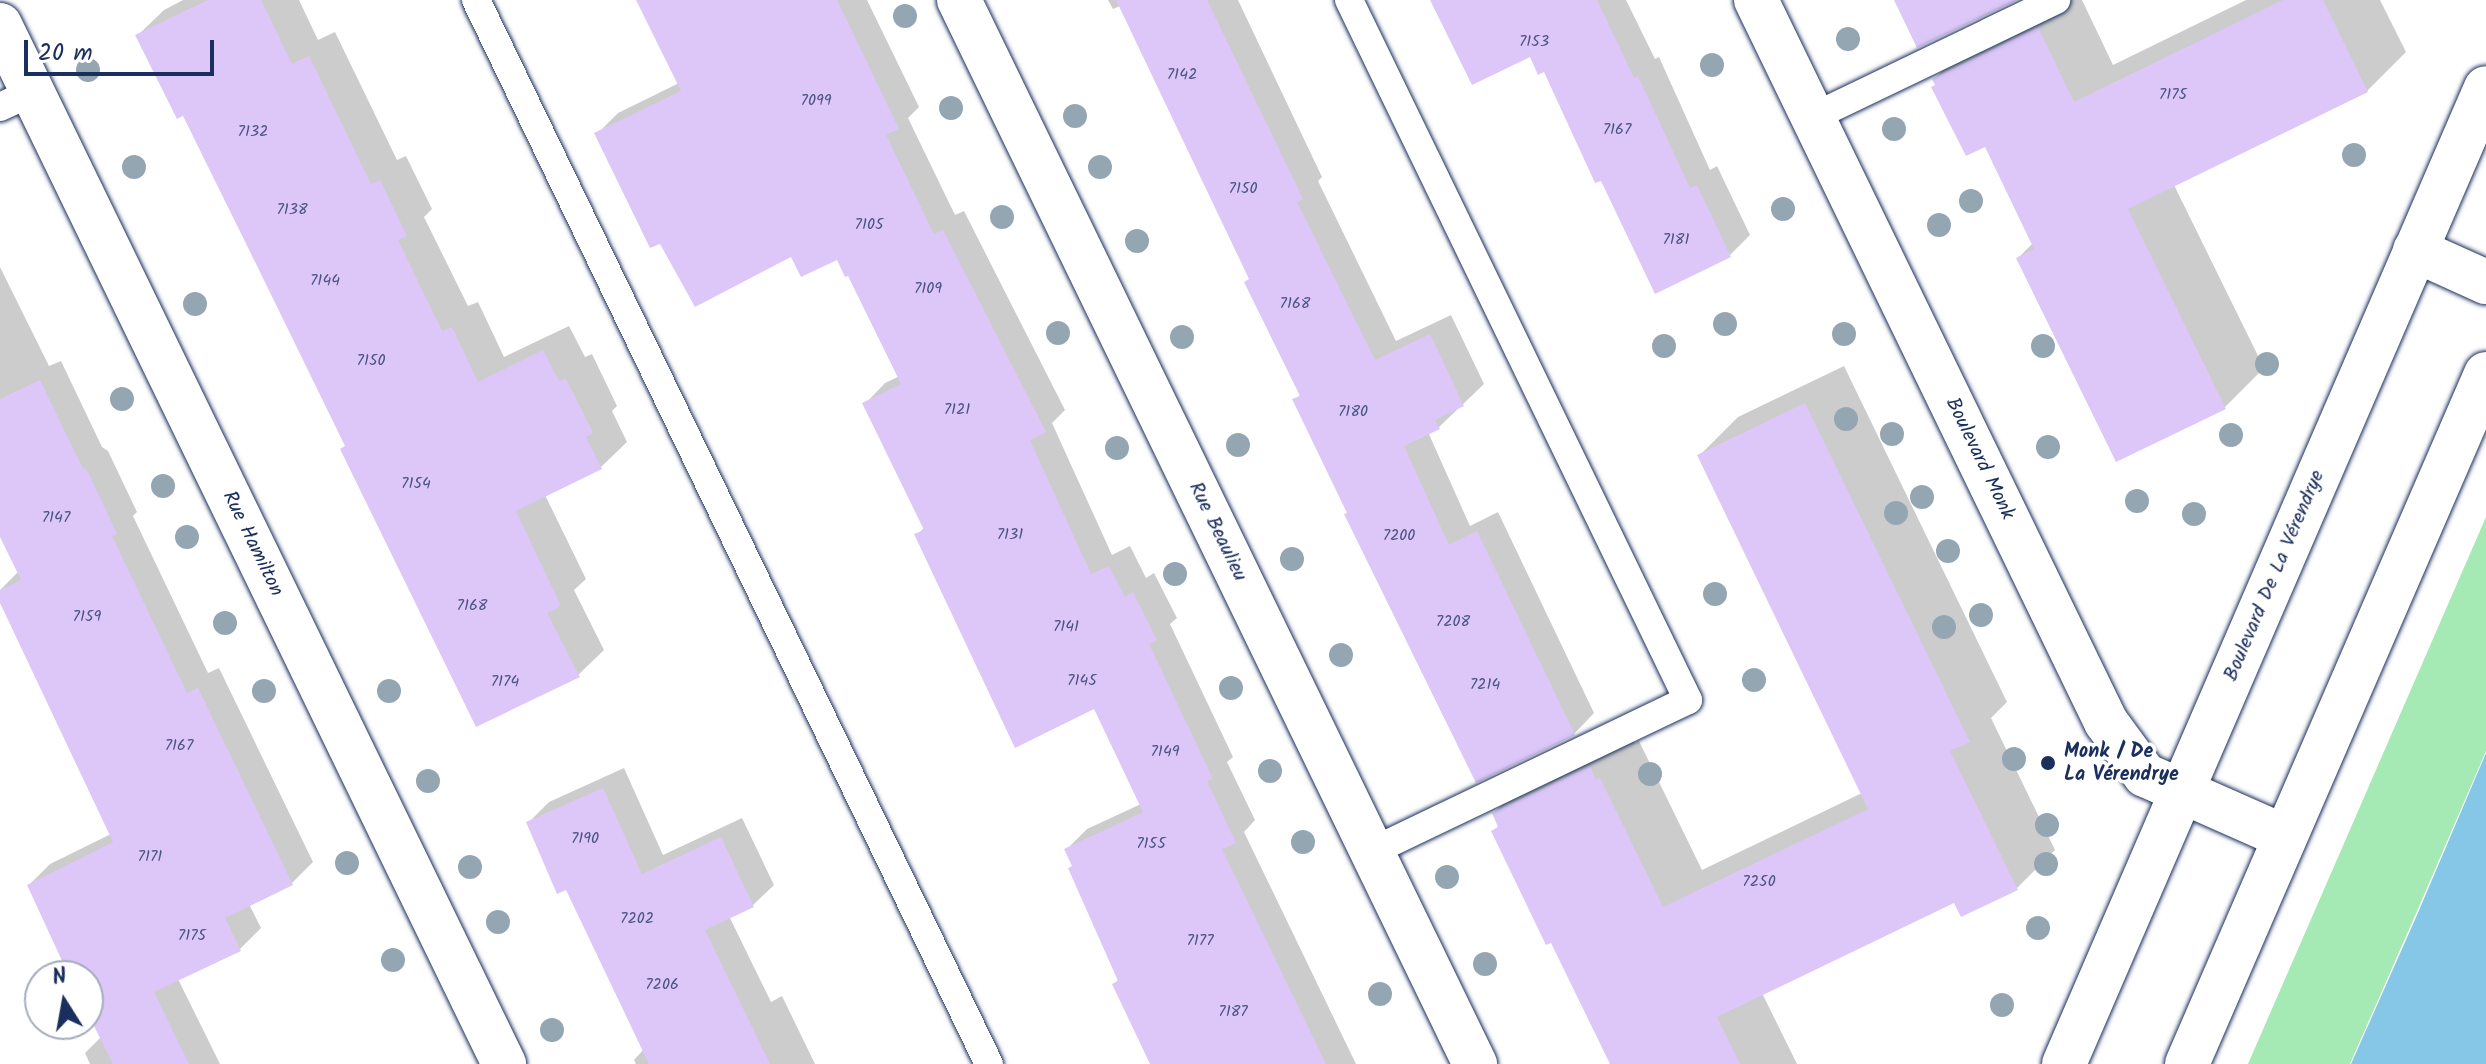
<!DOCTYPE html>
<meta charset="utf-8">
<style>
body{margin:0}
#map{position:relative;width:2486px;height:1064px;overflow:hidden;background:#fff;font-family:Kalam,sans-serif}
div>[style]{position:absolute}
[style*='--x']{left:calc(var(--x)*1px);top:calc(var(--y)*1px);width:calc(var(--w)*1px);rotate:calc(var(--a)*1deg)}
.green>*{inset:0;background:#a5e9b4}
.water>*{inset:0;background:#86c6e7}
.shadow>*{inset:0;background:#0003}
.building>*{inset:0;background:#dcc7f8}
.roads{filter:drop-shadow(0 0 2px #1b2f5e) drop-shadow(0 0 2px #1b2f5e)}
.lane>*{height:28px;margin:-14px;padding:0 14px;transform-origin:14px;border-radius:14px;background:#fff}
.street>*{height:44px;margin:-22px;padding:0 22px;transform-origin:22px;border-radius:22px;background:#fff}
.secondary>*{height:44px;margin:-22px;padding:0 22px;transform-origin:22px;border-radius:22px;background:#fff}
.trees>*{width:24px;height:24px;margin:-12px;border-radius:50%;background:#95a6b3}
.dots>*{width:22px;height:22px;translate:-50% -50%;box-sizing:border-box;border:4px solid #fff;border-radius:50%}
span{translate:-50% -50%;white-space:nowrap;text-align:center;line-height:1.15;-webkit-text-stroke:7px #fff;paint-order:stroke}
.number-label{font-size:16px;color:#4b5584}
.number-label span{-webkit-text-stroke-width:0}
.street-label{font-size:20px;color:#1b2f5e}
.poi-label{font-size:20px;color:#1b2f5e;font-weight:700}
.left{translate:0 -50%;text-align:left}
.north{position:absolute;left:24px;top:960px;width:80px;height:80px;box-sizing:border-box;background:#fff;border:2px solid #a4acbf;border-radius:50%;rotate:349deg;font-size:22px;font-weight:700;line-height:32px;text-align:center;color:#1b2f5e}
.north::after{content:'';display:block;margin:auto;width:28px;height:36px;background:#1b2f5e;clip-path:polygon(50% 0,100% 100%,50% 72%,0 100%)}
.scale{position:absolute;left:24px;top:40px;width:190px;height:36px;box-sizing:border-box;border:4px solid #1b2f5e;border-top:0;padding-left:10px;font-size:24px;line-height:28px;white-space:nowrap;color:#1b2f5e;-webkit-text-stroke:6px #fff;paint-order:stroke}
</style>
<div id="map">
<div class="green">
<i style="clip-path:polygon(2486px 517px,2486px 751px,2421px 902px,2350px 1064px,2248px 1064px)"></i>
</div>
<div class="water">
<i style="clip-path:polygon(2486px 753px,2486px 1064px,2351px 1064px,2417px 915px)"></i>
</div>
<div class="shadow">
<i style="clip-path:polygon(183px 0,299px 0,318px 40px,335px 32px,397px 160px,406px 156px,432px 209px,424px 217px,468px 306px,478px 302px,504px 357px,569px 326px,585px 357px,592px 354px,617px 406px,612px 411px,627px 442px,601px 467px,545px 495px,586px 579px,574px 590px,604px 650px,578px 675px,346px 445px,184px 114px,138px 35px,164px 10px)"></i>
<i style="clip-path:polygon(638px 0,867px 0,919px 107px,908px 118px,955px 215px,964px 211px,1065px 410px,1052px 423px,1112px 555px,1130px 546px,1146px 578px,1154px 573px,1177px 618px,1170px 624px,1233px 757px,1227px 762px,1255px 820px,1244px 832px,1356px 1064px,1159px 1064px,1114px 984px,1119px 979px,1067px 849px,1087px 829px,1141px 804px,1095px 706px,917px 535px,925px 527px,865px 404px,885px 383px,900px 376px,849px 273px,838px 257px,661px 241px,597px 134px,618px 113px,679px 83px)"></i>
<i style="clip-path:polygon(1108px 0,1238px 0,1322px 177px,1318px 181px,1396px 341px,1451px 315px,1484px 384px,1439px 427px,1428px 432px,1470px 526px,1498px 512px,1594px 713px,1574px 734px,1349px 512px,1295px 400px,1301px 394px,1251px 278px,1120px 6px,1113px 9px)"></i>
<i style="clip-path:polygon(1432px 0,1626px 0,1655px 59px,1659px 57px,1710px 170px,1717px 166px,1750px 235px,1730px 255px,1602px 178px,1545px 69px,1531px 54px)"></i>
<i style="clip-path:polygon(2057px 0,2082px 0,2113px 65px,2246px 0,2380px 0,2406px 52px,2367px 91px,2174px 185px,2264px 368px,2225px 407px,2117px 460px,2018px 258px,2033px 243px,1986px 145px,1934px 79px,1973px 40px)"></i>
<i style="clip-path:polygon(0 267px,49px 366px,61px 361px,102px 447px,108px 451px,137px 512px,133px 516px,208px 673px,219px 668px,313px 862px,292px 883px,249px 904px,261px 928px,240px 949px,178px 979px,220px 1064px,90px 1064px,85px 1053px,102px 1036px,88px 1008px,88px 976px,73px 976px,29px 885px,50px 864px,111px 834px,0 598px,0 590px,19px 571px,0 533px)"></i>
<i style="clip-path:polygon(1844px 366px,2007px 702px,1991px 718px,2055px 850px,2017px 888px,1955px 900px,1762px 993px,1797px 1064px,1612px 1064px,1552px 940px,1493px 831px,1500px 825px,1494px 813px,1532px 775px,1628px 729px,1635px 743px,1639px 741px,1702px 870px,1862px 793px,1699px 456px,1738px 417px)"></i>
<i style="clip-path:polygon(624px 768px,663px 855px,742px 818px,774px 885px,753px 905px,729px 916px,771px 1002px,782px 996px,815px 1064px,636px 1064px,634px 1060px,644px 1049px,567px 887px,528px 823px,549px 802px)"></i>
</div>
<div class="building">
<i style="clip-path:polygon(208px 0,261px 0,292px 64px,309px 56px,371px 184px,380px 180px,407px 236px,398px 240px,442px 331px,452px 327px,478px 382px,543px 350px,559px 381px,566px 379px,593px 433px,586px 437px,602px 469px,516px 511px,561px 606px,547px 613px,580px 677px,476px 727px,340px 449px,345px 446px,260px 272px,183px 116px,177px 119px,135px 35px)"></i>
<i style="clip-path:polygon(636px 0,837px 0,899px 129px,886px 135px,934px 234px,943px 230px,1046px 432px,1030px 440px,1091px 574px,1109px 566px,1125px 597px,1133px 592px,1157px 640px,1149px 644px,1213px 779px,1207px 781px,1236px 843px,1222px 849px,1326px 1064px,1150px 1064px,1112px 984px,1118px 981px,1068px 868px,1072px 866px,1064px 849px,1143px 812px,1094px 709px,1015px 748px,914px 534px,924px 530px,862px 403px,901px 384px,848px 276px,845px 277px,837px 260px,801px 277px,791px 257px,695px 307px,660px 244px,650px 248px,594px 133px,681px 91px)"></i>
<i style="clip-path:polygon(1116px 0,1207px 0,1303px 199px,1297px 202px,1375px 360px,1430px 334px,1464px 406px,1435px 420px,1440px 429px,1404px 446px,1449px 545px,1477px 531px,1575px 735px,1476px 783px,1344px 514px,1347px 513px,1292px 399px,1300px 396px,1244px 282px,1249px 279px)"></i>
<i style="clip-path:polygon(1430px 0,1597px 0,1634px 78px,1638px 76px,1690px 188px,1697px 185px,1731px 257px,1655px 294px,1601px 181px,1595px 183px,1544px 72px,1538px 75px,1530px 57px,1472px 85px)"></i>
<i style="clip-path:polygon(1894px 0,2017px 0,1917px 48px)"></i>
<i style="clip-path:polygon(2283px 0,2323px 0,2368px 92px,2128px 209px,2226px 409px,2116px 462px,2016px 258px,2034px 249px,1985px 147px,1966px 156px,1931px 87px,1935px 85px,1932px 79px,2038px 27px,2074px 102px)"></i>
<i style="clip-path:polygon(40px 380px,82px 467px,88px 472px,117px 534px,112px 536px,187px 693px,198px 688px,293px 885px,225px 918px,241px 951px,154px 992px,189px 1064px,113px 1064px,88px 1014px,88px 976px,69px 976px,27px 885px,113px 842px,0 603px,0 590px,21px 580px,0 537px,0 399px)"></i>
<i style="clip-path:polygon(1805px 403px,1970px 742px,1950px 751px,2018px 890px,1961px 917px,1954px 903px,1717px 1017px,1740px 1064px,1610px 1064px,1551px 943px,1546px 945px,1491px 831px,1498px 827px,1492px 813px,1590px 766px,1596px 780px,1600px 778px,1663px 907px,1868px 809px,1697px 455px)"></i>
<i style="clip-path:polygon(603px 788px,642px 874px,721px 837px,754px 907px,705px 930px,770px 1064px,649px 1064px,566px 890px,557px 894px,526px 822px)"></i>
</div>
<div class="roads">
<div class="lane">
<i style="--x:476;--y:0;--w:1181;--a:64.26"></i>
<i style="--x:1349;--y:0;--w:778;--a:64.16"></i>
<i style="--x:1688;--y:700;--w:352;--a:154.4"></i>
<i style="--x:0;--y:107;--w:35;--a:-25"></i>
<i style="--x:1813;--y:117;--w:270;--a:-25.7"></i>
</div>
<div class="street">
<i style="--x:959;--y:0;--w:1183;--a:64.13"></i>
<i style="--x:0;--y:25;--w:1155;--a:64.12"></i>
</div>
<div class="secondary">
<i style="--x:1756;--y:0;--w:802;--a:64.14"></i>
<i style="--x:2106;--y:722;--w:66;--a:53.7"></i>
<i style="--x:2145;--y:775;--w:153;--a:23.9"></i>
<i style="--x:2415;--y:250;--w:78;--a:24.3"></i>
<i style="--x:2064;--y:1064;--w:1063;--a:-66.62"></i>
<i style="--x:2187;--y:1064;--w:752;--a:-66.57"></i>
</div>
</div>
<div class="trees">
<i style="left:905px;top:16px"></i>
<i style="left:1848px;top:39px"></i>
<i style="left:1712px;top:65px"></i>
<i style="left:88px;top:70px"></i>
<i style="left:951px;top:108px"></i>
<i style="left:1075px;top:116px"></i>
<i style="left:1894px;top:129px"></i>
<i style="left:2354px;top:155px"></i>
<i style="left:134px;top:167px"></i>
<i style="left:1100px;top:167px"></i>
<i style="left:1971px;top:201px"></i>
<i style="left:1783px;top:209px"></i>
<i style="left:1002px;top:217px"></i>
<i style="left:1939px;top:225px"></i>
<i style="left:1137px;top:241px"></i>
<i style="left:195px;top:304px"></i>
<i style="left:1725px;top:324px"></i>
<i style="left:1058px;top:333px"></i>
<i style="left:1844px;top:334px"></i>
<i style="left:1182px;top:337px"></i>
<i style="left:1664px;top:346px"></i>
<i style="left:2043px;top:346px"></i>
<i style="left:2267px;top:364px"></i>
<i style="left:122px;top:399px"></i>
<i style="left:1846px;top:419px"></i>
<i style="left:1892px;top:434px"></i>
<i style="left:2231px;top:435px"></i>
<i style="left:1238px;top:445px"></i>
<i style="left:2048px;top:447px"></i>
<i style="left:1117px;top:448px"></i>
<i style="left:163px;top:486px"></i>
<i style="left:1922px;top:497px"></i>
<i style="left:2137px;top:501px"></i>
<i style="left:1896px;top:513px"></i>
<i style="left:2194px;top:514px"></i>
<i style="left:187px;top:537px"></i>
<i style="left:1948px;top:551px"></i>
<i style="left:1292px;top:559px"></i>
<i style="left:1175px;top:574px"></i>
<i style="left:1715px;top:594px"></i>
<i style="left:1981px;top:615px"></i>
<i style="left:225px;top:623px"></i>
<i style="left:1944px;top:627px"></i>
<i style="left:1341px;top:655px"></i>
<i style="left:1754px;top:680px"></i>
<i style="left:1231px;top:688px"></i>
<i style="left:264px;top:691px"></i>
<i style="left:389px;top:691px"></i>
<i style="left:2014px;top:759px"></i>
<i style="left:1270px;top:771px"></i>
<i style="left:1650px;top:774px"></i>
<i style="left:428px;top:781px"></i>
<i style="left:2047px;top:825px"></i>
<i style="left:1303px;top:842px"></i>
<i style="left:347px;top:863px"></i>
<i style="left:2046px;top:864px"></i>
<i style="left:470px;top:867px"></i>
<i style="left:1447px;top:877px"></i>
<i style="left:498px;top:922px"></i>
<i style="left:2038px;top:928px"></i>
<i style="left:393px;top:960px"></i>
<i style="left:1485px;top:964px"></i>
<i style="left:1380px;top:994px"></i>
<i style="left:2002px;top:1005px"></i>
<i style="left:552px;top:1030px"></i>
</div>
<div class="dots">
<i style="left:2048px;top:763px;background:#1b2f5e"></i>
</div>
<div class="number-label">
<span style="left:1534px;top:42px">7153</span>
<span style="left:1182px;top:75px">7142</span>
<span style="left:2173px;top:95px">7175</span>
<span style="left:816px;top:101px">7099</span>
<span style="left:1617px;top:130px">7167</span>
<span style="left:253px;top:132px">7132</span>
<span style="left:1243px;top:189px">7150</span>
<span style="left:292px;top:210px">7138</span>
<span style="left:869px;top:225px">7105</span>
<span style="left:1676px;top:240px">7181</span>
<span style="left:325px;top:281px">7144</span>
<span style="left:928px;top:289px">7109</span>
<span style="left:1295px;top:304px">7168</span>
<span style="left:371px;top:361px">7150</span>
<span style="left:957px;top:410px">7121</span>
<span style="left:1353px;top:412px">7180</span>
<span style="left:416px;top:484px">7154</span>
<span style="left:56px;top:518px">7147</span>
<span style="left:1010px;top:535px">7131</span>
<span style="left:1399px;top:536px">7200</span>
<span style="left:472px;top:606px">7168</span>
<span style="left:87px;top:617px">7159</span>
<span style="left:1453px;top:622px">7208</span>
<span style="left:1066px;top:627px">7141</span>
<span style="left:1082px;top:681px">7145</span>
<span style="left:505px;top:682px">7174</span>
<span style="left:1485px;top:685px">7214</span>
<span style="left:179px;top:746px">7167</span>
<span style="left:1165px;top:752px">7149</span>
<span style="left:585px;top:839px">7190</span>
<span style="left:1151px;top:844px">7155</span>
<span style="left:150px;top:857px">7171</span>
<span style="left:1759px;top:882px">7250</span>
<span style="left:637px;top:919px">7202</span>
<span style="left:192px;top:936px">7175</span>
<span style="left:1200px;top:941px">7177</span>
<span style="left:662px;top:985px">7206</span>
<span style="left:1233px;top:1012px">7187</span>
</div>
<div class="street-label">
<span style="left:1979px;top:459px;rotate:64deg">Boulevard Monk</span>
<span style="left:1217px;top:532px;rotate:64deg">Rue Beaulieu</span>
<span style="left:252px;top:544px;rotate:64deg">Rue Hamilton</span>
<span style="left:2275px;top:576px;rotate:-67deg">Boulevard De La Vérendrye</span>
</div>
<div class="poi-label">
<span class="left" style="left:2064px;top:764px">Monk / De<br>La Vérendrye</span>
</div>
<div class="north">N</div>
<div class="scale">20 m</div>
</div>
